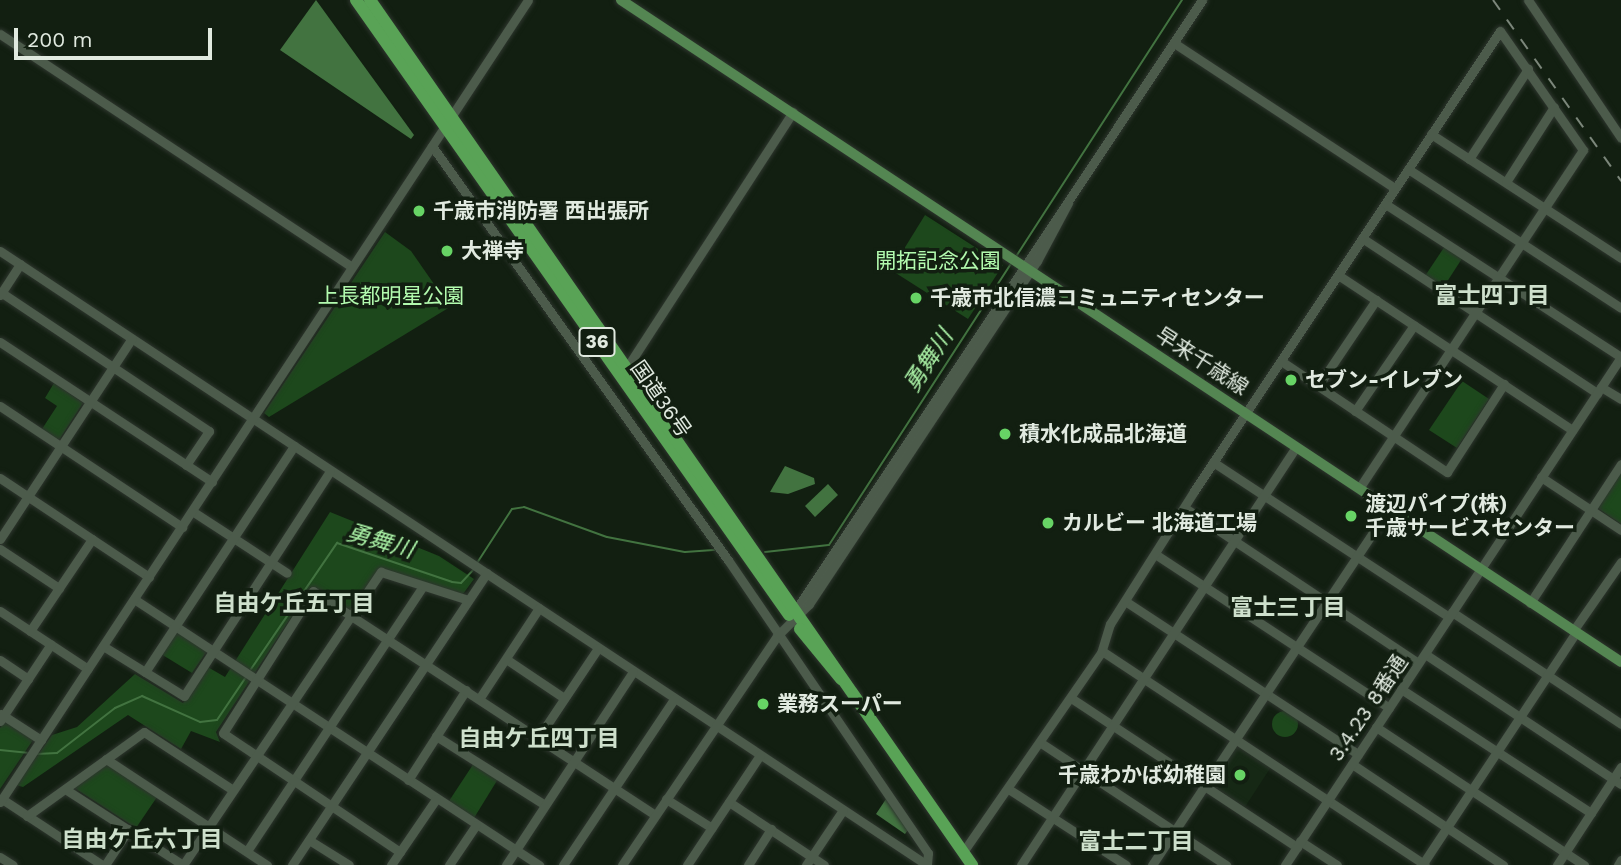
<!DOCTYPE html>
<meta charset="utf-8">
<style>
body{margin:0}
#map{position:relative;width:1621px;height:865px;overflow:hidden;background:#121f11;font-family:"Work Sans","Noto Sans JP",sans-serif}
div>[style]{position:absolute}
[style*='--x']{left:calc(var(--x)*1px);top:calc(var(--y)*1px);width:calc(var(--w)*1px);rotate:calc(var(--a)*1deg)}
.built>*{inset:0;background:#162815}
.green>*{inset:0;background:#1d481c}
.round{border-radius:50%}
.water>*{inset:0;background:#427340}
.stream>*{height:2px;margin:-1px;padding:0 1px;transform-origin:1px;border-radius:1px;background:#427340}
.roads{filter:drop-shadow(0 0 2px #2e362e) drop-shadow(0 0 2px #2e362e)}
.minor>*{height:9px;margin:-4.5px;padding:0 4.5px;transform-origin:4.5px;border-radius:4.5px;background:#4c5b4b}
.major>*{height:10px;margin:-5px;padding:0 5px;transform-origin:5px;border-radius:5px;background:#548652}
.highway>*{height:12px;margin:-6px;padding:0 6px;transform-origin:6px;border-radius:6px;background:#59a356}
.rail>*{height:2px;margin-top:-1px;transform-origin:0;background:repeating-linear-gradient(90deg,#7c877b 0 12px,transparent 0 24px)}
.dots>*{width:19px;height:19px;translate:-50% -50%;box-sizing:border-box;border:4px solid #121f11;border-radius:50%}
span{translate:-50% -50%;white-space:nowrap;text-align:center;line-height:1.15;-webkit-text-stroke:7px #121f11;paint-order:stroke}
.shield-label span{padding:2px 5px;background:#121f11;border:2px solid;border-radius:5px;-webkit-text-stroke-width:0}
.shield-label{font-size:19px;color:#e1eae0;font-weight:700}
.poi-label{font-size:21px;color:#e1eae0;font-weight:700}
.left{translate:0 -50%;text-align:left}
.right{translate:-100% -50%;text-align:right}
.park-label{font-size:21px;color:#b2faae}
.street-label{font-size:21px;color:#e1eae0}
.neighbourhood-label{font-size:23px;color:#cee0cc;font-weight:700}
.water-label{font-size:23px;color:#aaf2a6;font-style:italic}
.scale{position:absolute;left:14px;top:28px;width:198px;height:32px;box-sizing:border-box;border:4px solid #e1eae0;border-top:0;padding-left:9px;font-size:21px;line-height:24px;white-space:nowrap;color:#e1eae0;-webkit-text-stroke:5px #121f11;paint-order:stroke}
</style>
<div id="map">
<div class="built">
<i style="clip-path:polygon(1235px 743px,1271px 767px,1245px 807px,1208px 783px)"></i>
</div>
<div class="green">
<i style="clip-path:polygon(925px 215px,1003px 265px,968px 319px,891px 270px)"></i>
<i style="clip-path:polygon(385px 232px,411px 251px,450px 307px,269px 417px,264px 413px)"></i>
<i style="clip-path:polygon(1445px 246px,1463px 257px,1443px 288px,1425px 276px)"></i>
<i style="clip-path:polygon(1462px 381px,1489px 399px,1457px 448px,1429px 430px)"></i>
<i style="clip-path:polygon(54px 383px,83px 403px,59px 440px,42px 429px,57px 406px,45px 398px)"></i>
<i style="clip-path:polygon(1621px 469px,1621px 524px,1596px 507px)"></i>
<i style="clip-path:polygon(330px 512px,439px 556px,474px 579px,463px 594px,379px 568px,350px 610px,311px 587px,216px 732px,220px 742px,191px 731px,181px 749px,128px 715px,23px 787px,16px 785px,52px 735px,77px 727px,135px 674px,183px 703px,206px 666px,225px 677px)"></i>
<i style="clip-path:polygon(177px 631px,207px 651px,192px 673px,161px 654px)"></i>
<i class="round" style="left:1272px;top:711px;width:26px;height:26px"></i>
<i style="clip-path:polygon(5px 721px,33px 740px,0 789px,0 728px)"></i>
<i style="clip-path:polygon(106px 763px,157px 797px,136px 828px,73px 787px)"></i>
<i style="clip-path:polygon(474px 763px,498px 779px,474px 818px,449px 801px)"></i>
</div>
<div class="water">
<i style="clip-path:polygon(316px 0,414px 135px,411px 139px,280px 50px)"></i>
<i style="clip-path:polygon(785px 466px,814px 478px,815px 484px,788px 494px,770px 492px)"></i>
<i style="clip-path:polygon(828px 484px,838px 495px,815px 517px,805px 506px)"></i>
<i style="clip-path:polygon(886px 799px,908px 830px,905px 834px,876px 814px)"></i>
</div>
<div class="stream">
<i style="--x:1017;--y:255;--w:304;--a:-57.1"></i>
<i style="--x:765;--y:552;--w:64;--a:-6.2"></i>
<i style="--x:829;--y:545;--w:337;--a:-57.1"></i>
<i style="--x:477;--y:563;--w:64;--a:-57.1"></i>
<i style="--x:512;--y:509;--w:12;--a:-9"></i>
<i style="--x:524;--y:507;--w:88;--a:19.9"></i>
<i style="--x:607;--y:537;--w:79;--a:10.9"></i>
<i style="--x:685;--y:552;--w:32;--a:-4"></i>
<i style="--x:251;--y:669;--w:153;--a:-55.7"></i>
<i style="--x:337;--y:543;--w:121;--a:18.7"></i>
<i style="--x:452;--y:582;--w:9;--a:6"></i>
<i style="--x:461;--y:583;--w:21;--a:-47"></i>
<i style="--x:0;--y:750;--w:27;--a:6"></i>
<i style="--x:36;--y:754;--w:21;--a:-3"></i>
<i style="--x:57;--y:753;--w:73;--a:-37.8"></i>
<i style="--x:115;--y:708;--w:30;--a:-24"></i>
<i style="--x:142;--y:696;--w:64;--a:24.1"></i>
<i style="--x:200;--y:722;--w:17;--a:-7"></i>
<i style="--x:217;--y:720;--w:52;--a:-56"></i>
</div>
<div class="roads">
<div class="minor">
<i style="--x:1528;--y:0;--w:166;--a:56"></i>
<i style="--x:0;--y:34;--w:420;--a:33.5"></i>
<i style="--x:1174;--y:43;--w:264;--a:33.3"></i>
<i style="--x:1431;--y:134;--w:227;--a:33.1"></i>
<i style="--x:432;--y:146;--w:509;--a:54.44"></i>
<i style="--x:728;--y:560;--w:355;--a:55.7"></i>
<i style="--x:928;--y:853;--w:12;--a:95"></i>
<i style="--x:1469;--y:159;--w:108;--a:-56.8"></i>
<i style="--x:1408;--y:169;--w:254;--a:33.1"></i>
<i style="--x:1506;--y:182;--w:89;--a:-57.4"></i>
<i style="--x:1362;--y:238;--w:282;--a:33.4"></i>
<i style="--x:0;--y:251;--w:1112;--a:33.52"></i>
<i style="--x:1338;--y:275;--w:281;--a:33.5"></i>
<i style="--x:2;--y:293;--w:249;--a:33.7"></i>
<i style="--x:209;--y:431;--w:41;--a:124.1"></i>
<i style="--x:0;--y:295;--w:37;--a:-57"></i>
<i style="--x:0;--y:342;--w:254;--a:33.4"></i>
<i style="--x:1281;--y:361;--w:200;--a:33.8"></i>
<i style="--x:1447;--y:472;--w:105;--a:-57.1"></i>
<i style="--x:624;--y:372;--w:310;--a:-57"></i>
<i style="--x:1318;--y:386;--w:104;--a:-56"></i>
<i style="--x:1601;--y:387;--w:23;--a:31"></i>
<i style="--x:0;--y:406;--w:219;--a:33.6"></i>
<i style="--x:1355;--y:411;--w:104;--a:-55.5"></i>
<i style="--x:1213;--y:462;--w:282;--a:33.3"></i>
<i style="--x:1541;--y:477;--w:96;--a:33.5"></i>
<i style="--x:0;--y:478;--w:179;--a:33.6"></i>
<i style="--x:1185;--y:508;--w:280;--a:33.6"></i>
<i style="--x:192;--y:511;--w:113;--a:33.1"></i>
<i style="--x:0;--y:539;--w:240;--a:-56.7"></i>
<i style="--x:0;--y:549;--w:71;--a:33.5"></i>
<i style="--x:1155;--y:554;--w:280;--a:33.3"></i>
<i style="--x:134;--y:599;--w:485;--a:33.3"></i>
<i style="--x:1125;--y:601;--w:279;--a:33.3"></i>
<i style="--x:1530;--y:603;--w:166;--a:-56.8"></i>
<i style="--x:0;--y:611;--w:105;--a:33.4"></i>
<i style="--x:1452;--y:612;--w:203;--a:33.5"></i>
<i style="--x:793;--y:614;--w:738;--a:-56.33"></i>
<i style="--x:30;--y:631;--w:111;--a:-56"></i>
<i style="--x:1573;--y:631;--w:84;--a:-55.2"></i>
<i style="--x:103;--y:646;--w:95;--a:31.7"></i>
<i style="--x:184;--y:696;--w:268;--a:-57"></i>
<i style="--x:1102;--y:651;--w:387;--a:33.5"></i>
<i style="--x:1425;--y:654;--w:235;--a:33.6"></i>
<i style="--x:506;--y:659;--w:70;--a:33.9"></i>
<i style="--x:0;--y:660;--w:34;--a:34"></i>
<i style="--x:145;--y:672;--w:271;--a:-56.6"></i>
<i style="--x:1401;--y:689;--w:227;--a:33.1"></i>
<i style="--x:1071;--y:698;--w:271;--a:33.4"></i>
<i style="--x:479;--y:699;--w:109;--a:-56.6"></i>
<i style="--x:1;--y:714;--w:48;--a:33"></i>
<i style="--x:0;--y:721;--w:92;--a:-56.5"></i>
<i style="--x:1376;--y:727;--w:250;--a:33.6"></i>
<i style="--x:436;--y:736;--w:129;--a:32.3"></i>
<i style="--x:538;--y:738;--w:108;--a:-56.3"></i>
<i style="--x:1041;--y:743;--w:222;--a:33.4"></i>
<i style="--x:106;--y:759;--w:193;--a:33.4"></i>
<i style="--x:1352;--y:764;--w:182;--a:33.8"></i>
<i style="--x:408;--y:780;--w:107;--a:-57.2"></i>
<i style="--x:65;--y:789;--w:140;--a:32.8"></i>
<i style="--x:1010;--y:790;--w:138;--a:32.9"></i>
<i style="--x:2;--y:799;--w:120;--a:33.4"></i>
<i style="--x:666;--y:799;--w:54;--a:32.2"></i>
<i style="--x:0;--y:802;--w:960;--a:-56.64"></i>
<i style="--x:729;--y:802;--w:114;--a:33.6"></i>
<i style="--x:27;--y:816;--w:144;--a:-35.7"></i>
<i style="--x:144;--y:732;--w:106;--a:33.1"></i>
<i style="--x:309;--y:840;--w:47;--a:32"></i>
<i style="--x:1300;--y:841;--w:44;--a:33"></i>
<i style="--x:247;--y:851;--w:318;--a:-56.4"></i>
<i style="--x:400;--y:852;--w:213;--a:-146.1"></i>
<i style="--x:223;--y:733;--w:168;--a:-57.6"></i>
<i style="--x:313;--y:591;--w:409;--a:33.2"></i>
<i style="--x:963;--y:852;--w:242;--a:-55.3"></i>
<i style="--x:1101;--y:653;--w:30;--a:-73"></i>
<i style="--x:1110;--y:624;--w:157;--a:-57.7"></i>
<i style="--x:1194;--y:491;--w:552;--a:-56.37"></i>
<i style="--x:1500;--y:31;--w:145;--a:55.1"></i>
<i style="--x:1583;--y:150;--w:405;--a:123.5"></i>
<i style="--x:0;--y:857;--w:15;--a:32"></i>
<i style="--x:105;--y:865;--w:43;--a:-56.3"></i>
<i style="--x:183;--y:865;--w:354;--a:-56"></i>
<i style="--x:381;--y:572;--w:91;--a:17.8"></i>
<i style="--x:292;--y:865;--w:351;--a:-56.3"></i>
<i style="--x:391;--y:865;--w:80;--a:-55.7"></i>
<i style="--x:449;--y:865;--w:48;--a:-56"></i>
<i style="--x:506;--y:865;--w:231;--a:-56.7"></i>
<i style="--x:563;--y:865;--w:200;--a:-56.2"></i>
<i style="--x:622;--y:865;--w:277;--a:-55.9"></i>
<i style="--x:777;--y:636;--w:45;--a:-45"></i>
<i style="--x:809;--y:604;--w:412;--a:-56.4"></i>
<i style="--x:1037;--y:261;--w:66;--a:-61.9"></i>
<i style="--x:687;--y:865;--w:132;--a:-56.4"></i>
<i style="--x:748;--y:865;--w:43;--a:-57.4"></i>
<i style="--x:806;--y:865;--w:66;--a:-56.1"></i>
<i style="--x:1021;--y:865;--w:500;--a:-56.66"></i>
<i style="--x:1152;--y:865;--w:429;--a:-56.4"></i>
<i style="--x:1285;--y:865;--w:609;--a:-56.52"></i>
<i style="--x:1621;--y:357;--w:281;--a:-147"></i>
<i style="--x:1422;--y:865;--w:279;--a:-56.5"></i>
<i style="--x:1557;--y:865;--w:117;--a:-56.9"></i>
<i style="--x:1618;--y:865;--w:6;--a:-59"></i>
</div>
<div class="major">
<i style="--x:621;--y:0;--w:1199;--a:33.5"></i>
</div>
<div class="highway">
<i style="--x:356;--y:0;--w:752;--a:54.85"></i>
<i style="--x:370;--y:0;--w:1054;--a:55.16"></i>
<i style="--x:800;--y:629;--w:65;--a:50.6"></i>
</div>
</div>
<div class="rail">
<i style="--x:1493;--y:0;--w:222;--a:54.7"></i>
</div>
<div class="dots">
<i style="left:419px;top:211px;background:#67d465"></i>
<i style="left:447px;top:251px;background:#67d465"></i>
<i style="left:916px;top:298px;background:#67d465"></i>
<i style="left:1291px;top:380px;background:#67d465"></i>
<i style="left:1005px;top:434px;background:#67d465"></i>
<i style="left:1351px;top:516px;background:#67d465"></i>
<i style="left:1048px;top:523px;background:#67d465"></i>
<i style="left:763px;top:704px;background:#67d465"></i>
<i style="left:1240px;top:775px;background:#67d465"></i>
</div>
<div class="shield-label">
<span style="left:597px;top:342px">36</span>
</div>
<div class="poi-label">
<span class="left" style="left:433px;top:211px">千歳市消防署 西出張所</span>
<span class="left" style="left:461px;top:251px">大禅寺</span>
<span class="left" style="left:930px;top:298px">千歳市北信濃コミュニティセンター</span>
<span class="left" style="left:1305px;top:380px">セブン-イレブン</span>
<span class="left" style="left:1019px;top:434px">積水化成品北海道</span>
<span class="left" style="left:1365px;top:516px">渡辺パイプ(株)<br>千歳サービスセンター</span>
<span class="left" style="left:1062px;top:523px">カルビー 北海道工場</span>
<span class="left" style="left:777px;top:704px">業務スーパー</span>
<span class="right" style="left:1226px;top:775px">千歳わかば幼稚園</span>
</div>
<div class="park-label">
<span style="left:938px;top:261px">開拓記念公園</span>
<span style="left:391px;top:296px">上長都明星公園</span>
</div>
<div class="street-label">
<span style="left:1202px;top:361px;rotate:33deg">早来千歳線</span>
<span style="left:661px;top:399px;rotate:55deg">国道36号</span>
<span style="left:1368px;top:708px;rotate:-56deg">3.4.23 8番通</span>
</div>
<div class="neighbourhood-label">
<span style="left:1492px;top:296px">富士四丁目</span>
<span style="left:294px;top:604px">自由ケ丘五丁目</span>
<span style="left:1288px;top:608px">富士三丁目</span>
<span style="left:539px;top:739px">自由ケ丘四丁目</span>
<span style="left:142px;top:840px">自由ケ丘六丁目</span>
<span style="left:1136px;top:842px">富士二丁目</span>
</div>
<div class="water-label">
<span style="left:929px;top:361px;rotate:-57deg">勇舞川</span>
<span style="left:380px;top:542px;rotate:16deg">勇舞川</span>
</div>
<div class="scale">200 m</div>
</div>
